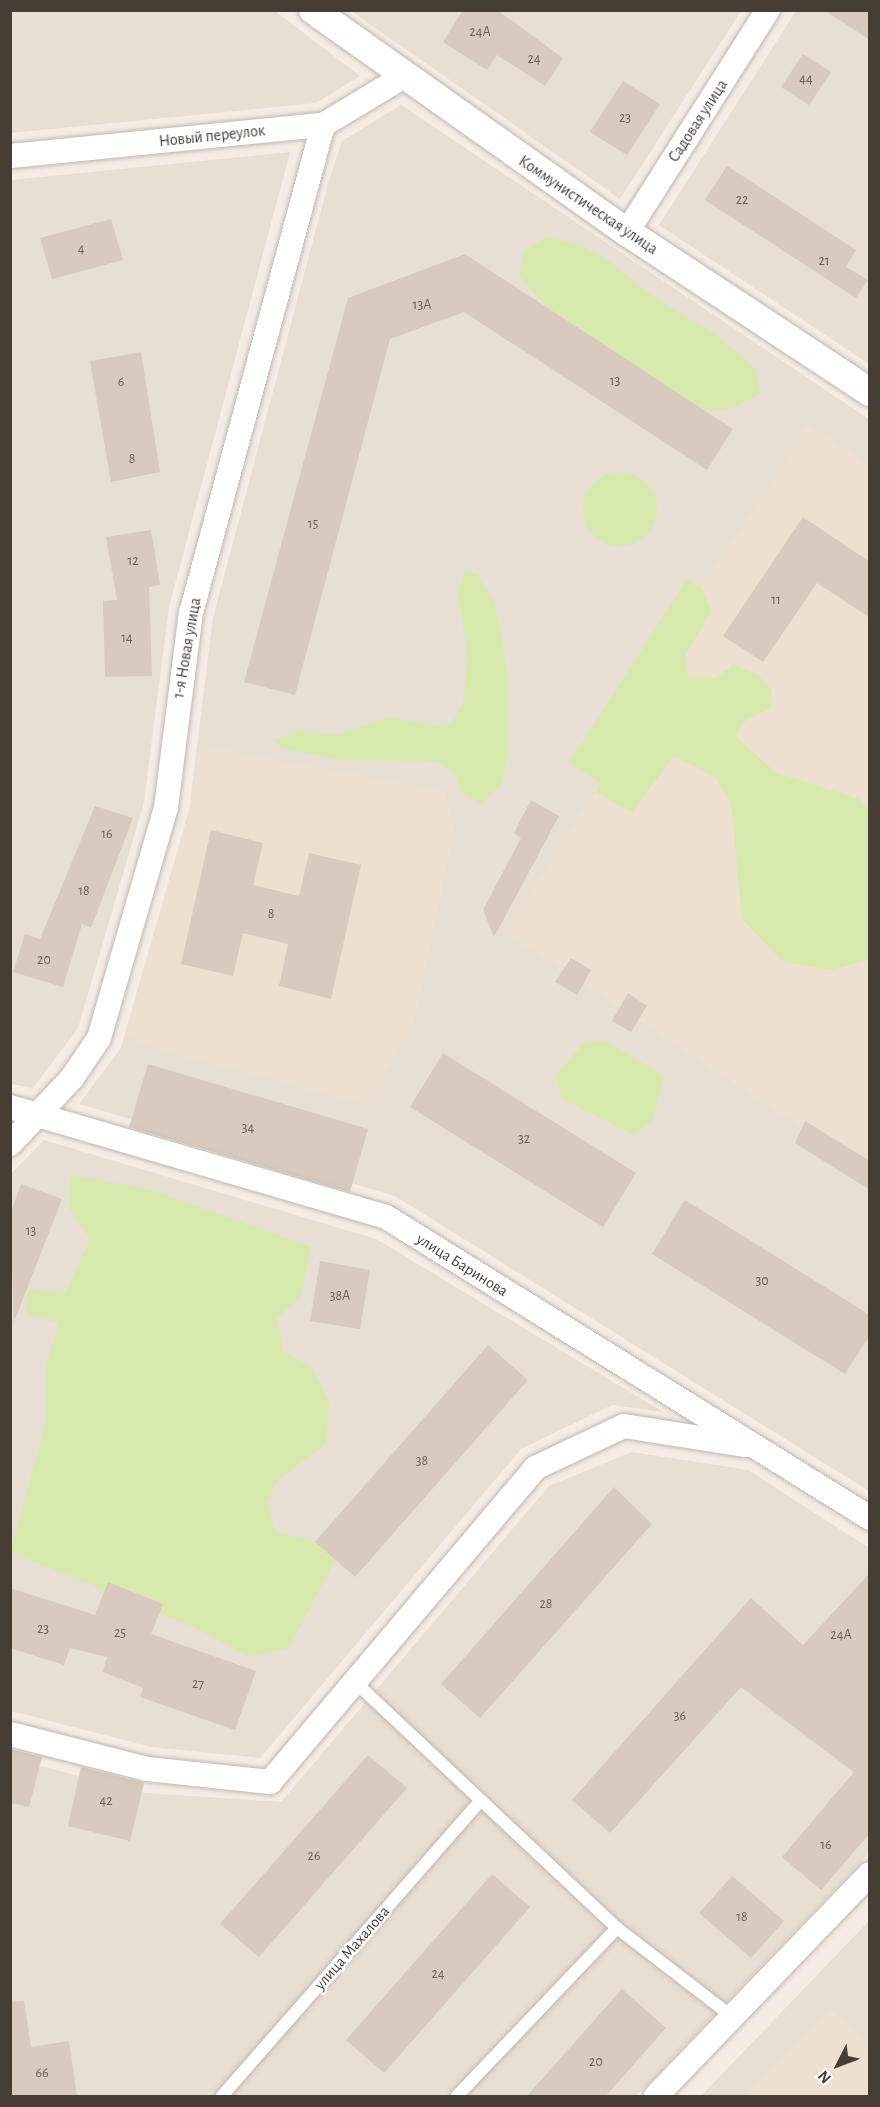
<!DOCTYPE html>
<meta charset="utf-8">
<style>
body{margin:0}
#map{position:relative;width:880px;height:2107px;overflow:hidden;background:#f3ede6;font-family:"Alegreya Sans",sans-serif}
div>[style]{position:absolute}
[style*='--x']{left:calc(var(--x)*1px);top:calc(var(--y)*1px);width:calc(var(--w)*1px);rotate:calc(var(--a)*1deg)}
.residential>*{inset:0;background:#e7ded4}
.education>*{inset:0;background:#ede0d0}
.green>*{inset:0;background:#d8e9ae}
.round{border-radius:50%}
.building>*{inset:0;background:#d8cabe}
.roads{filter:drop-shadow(0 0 2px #c2b6ac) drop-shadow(0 0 2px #c2b6ac)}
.service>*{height:12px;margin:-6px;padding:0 6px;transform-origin:6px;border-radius:6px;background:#fff}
.minor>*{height:24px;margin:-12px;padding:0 12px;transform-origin:12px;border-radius:12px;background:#fff}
.tertiary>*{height:28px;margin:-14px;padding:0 14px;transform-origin:14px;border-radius:14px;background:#fff}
span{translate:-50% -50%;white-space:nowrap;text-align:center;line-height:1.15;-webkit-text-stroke:5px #fff;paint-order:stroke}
.number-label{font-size:14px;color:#6a6057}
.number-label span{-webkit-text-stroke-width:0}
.street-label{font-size:16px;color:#463d35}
.frame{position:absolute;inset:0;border:12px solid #463d35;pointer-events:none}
.north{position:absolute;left:808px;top:2035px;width:60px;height:60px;-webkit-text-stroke:4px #fff;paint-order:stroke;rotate:228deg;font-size:16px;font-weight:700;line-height:24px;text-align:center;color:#463d35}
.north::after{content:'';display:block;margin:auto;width:21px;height:27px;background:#463d35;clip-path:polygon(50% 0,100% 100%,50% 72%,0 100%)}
</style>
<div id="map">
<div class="residential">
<i style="clip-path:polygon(10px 11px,275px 11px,360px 76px,316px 103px,11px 133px)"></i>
<i style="clip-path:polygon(351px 11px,741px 11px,620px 199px)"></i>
<i style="clip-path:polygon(796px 11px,869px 11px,869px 364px,659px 225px)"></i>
<i style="clip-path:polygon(401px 105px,869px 419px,869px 1491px,395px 1196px,79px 1104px,121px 1048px,189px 811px,213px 618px,328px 184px,342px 141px)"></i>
<i style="clip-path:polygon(290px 152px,169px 607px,144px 802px,78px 1028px,33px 1088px,11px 1084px,11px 180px)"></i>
<i style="clip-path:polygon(44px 1140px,376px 1239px,663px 1412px,612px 1405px,521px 1449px,260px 1758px,151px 1747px,11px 1711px,10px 1175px)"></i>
<i style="clip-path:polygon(632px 1452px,748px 1470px,869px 1548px,869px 1853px,649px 2083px,635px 2096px,11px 2096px,10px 1758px,145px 1793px,281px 1802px,549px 1486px)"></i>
<i style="clip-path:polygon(869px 1921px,869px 2096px,701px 2096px)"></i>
</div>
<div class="education">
<i style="clip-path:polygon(808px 425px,869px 465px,869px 1172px,504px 932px,600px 783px,569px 763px,687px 579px,702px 587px)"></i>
<i style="clip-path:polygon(213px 748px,445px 791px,454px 830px,422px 986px,410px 1033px,366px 1105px,145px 1046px,125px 1034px,189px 811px,197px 754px)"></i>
<i style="clip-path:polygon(830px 2009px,869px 2045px,869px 2096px,745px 2096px)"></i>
</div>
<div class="green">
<i style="clip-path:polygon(547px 237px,580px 245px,606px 259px,655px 298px,715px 334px,756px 369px,760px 394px,730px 409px,703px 410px,546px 306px,519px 275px,525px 250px)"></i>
<i class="round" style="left:583px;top:472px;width:74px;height:74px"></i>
<i style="clip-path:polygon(464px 570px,477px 575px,495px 603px,508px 676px,508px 758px,500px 786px,481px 804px,462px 793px,455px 773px,436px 761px,344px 760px,283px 749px,274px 740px,297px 731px,336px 735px,390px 717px,439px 727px,453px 721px,463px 702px,468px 657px,458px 594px)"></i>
<i style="clip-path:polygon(687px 579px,702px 588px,711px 612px,685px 656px,689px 678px,717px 677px,733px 665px,757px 674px,772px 690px,770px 709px,746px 720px,735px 736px,775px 772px,859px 799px,869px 811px,869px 960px,830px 970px,782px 961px,742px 919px,731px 802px,715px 777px,674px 756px,632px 813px,596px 792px,600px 783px,569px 763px)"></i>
<i style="clip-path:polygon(606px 1041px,664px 1076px,653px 1120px,634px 1135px,562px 1099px,555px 1076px,583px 1044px)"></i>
<i style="clip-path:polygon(70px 1175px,148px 1189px,311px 1247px,301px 1297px,277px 1318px,284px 1352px,312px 1367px,329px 1402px,326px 1444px,278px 1480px,267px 1503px,275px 1531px,315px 1542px,335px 1560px,289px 1648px,248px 1656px,194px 1627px,11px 1552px,45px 1424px,45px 1369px,59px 1323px,26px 1314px,29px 1290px,65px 1293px,90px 1239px,69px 1208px)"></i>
</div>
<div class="building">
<i style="clip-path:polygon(463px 10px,497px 10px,563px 58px,545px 86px,497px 55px,487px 70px,443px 42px)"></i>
<i style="clip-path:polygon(824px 10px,870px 10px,870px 40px)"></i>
<i style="clip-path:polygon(803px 54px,831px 72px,809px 105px,781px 87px)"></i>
<i style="clip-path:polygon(623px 81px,660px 104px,627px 155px,590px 132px)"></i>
<i style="clip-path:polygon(727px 166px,856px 250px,846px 267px,868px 280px,856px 298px,705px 200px)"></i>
<i style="clip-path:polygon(111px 219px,123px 260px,52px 279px,40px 238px)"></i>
<i style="clip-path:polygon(465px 254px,733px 429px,707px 470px,464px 312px,390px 339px,295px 695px,244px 682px,348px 298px)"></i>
<i style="clip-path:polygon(141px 352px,160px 472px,111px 482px,90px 361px)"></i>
<i style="clip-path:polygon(803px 517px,870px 562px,870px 618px,817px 583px,763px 662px,723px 636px)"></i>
<i style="clip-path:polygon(151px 530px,160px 585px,149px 587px,152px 676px,105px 677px,103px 601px,117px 600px,106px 537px)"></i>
<i style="clip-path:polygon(531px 800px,559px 816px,494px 937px,483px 910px,521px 838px,514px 833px)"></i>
<i style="clip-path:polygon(95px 806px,133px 818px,91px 928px,82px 924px,63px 987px,13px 972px,25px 934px,40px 939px)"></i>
<i style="clip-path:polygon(211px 830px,263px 843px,253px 885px,299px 896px,309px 853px,361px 865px,331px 999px,279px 986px,288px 944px,243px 933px,233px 976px,181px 964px)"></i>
<i style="clip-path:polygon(571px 958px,591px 970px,577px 995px,555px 982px)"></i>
<i style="clip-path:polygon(628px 993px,647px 1006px,631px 1032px,612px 1021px)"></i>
<i style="clip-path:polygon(443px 1053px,636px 1173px,603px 1227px,410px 1107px)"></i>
<i style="clip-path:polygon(148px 1064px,368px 1129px,350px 1192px,129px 1127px)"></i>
<i style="clip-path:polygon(805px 1121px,870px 1161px,870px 1190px,795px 1143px)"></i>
<i style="clip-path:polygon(21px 1184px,62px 1199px,14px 1322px,10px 1215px)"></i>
<i style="clip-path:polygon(685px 1200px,870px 1315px,870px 1335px,845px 1374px,652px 1254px)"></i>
<i style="clip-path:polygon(320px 1261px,370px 1270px,360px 1329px,310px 1321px)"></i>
<i style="clip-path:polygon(488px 1345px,528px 1380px,355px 1577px,315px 1542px)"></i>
<i style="clip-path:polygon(614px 1487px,652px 1524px,480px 1718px,441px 1684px)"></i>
<i style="clip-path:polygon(870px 1573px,870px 1833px,821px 1890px,782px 1857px,854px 1772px,741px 1687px,610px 1833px,572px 1800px,751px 1598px,803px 1645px)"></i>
<i style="clip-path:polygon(108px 1582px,163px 1604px,151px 1634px,256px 1671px,235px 1730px,140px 1697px,143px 1688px,103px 1672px,107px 1657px,70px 1648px,64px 1665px,10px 1648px,10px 1588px,95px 1615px)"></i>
<i style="clip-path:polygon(10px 1749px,42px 1757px,29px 1807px,10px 1803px)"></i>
<i style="clip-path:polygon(368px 1755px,407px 1788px,259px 1957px,220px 1924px)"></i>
<i style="clip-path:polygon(81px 1767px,144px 1783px,130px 1841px,68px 1826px)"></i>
<i style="clip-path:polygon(492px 1874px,530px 1907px,384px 2073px,346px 2040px)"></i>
<i style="clip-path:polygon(732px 1876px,784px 1921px,751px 1958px,699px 1913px)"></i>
<i style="clip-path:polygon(622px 1989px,666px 2028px,605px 2097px,526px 2097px)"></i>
<i style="clip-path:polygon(24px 2001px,31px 2047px,69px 2041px,77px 2097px,10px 2097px,10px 2002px)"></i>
</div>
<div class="roads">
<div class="service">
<i style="--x:355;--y:1682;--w:359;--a:43.2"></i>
<i style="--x:617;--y:1928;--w:143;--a:37.6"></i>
<i style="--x:222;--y:2096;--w:393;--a:-48.8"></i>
<i style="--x:457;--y:2096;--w:232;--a:-46.4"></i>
</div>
<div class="minor">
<i style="--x:10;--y:156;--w:315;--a:-5.7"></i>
<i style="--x:323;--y:125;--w:91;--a:-31.1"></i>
<i style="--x:627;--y:232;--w:263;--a:-57.6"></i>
<i style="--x:10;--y:1107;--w:392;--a:16.3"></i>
<i style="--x:386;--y:1217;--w:570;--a:31.88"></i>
<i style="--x:10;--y:1144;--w:91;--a:-46.8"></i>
<i style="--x:72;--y:1078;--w:48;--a:-56"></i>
<i style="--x:99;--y:1038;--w:241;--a:-73.8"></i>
<i style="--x:166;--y:807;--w:196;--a:-82.7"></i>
<i style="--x:191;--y:613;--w:506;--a:-74.86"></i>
<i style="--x:10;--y:1734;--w:141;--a:14.3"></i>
<i style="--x:147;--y:1769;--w:124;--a:6"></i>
<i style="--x:270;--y:1782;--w:411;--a:-49.8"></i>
<i style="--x:535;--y:1468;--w:98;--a:-25.3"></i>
<i style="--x:624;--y:1426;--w:123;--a:8.9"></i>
<i style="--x:656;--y:2096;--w:308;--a:-46.1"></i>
</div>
<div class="tertiary">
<i style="--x:313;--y:10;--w:385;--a:35.3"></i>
<i style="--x:627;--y:232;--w:291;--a:33.4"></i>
</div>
</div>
<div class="number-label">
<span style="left:480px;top:32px">24А</span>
<span style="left:534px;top:59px">24</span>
<span style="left:806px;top:79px">44</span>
<span style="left:625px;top:118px">23</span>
<span style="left:742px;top:200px">22</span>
<span style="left:81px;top:249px">4</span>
<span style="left:824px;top:261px">21</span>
<span style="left:422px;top:305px">13А</span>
<span style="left:615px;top:381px">13</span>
<span style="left:121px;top:382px">6</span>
<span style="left:132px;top:459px">8</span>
<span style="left:313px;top:524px">15</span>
<span style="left:133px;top:561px">12</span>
<span style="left:776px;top:600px">11</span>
<span style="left:127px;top:638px">14</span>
<span style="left:107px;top:834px">16</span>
<span style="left:84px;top:891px">18</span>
<span style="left:271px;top:914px">8</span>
<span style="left:44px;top:960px">20</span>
<span style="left:248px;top:1128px">34</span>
<span style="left:524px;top:1139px">32</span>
<span style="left:31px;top:1231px">13</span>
<span style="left:762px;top:1281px">30</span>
<span style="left:340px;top:1296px">38А</span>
<span style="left:422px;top:1461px">38</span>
<span style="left:546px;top:1604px">28</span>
<span style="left:43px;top:1629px">23</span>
<span style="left:120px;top:1633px">25</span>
<span style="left:841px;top:1635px">24А</span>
<span style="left:198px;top:1684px">27</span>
<span style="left:680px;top:1716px">36</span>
<span style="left:106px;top:1801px">42</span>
<span style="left:826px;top:1845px">16</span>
<span style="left:314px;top:1856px">26</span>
<span style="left:742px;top:1917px">18</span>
<span style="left:438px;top:1974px">24</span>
<span style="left:596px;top:2062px">20</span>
<span style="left:42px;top:2073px">66</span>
</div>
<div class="street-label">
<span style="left:698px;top:121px;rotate:-57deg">Садовая улица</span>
<span style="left:212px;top:136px;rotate:-6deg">Новый переулок</span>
<span style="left:588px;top:205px;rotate:34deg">Коммунистическая улица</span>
<span style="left:187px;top:648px;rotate:-80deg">1-я Новая улица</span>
<span style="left:462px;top:1265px;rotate:32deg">улица Баринова</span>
<span style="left:352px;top:1948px;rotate:-49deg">улица Махалова</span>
</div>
<div class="frame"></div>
<div class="north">N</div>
</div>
